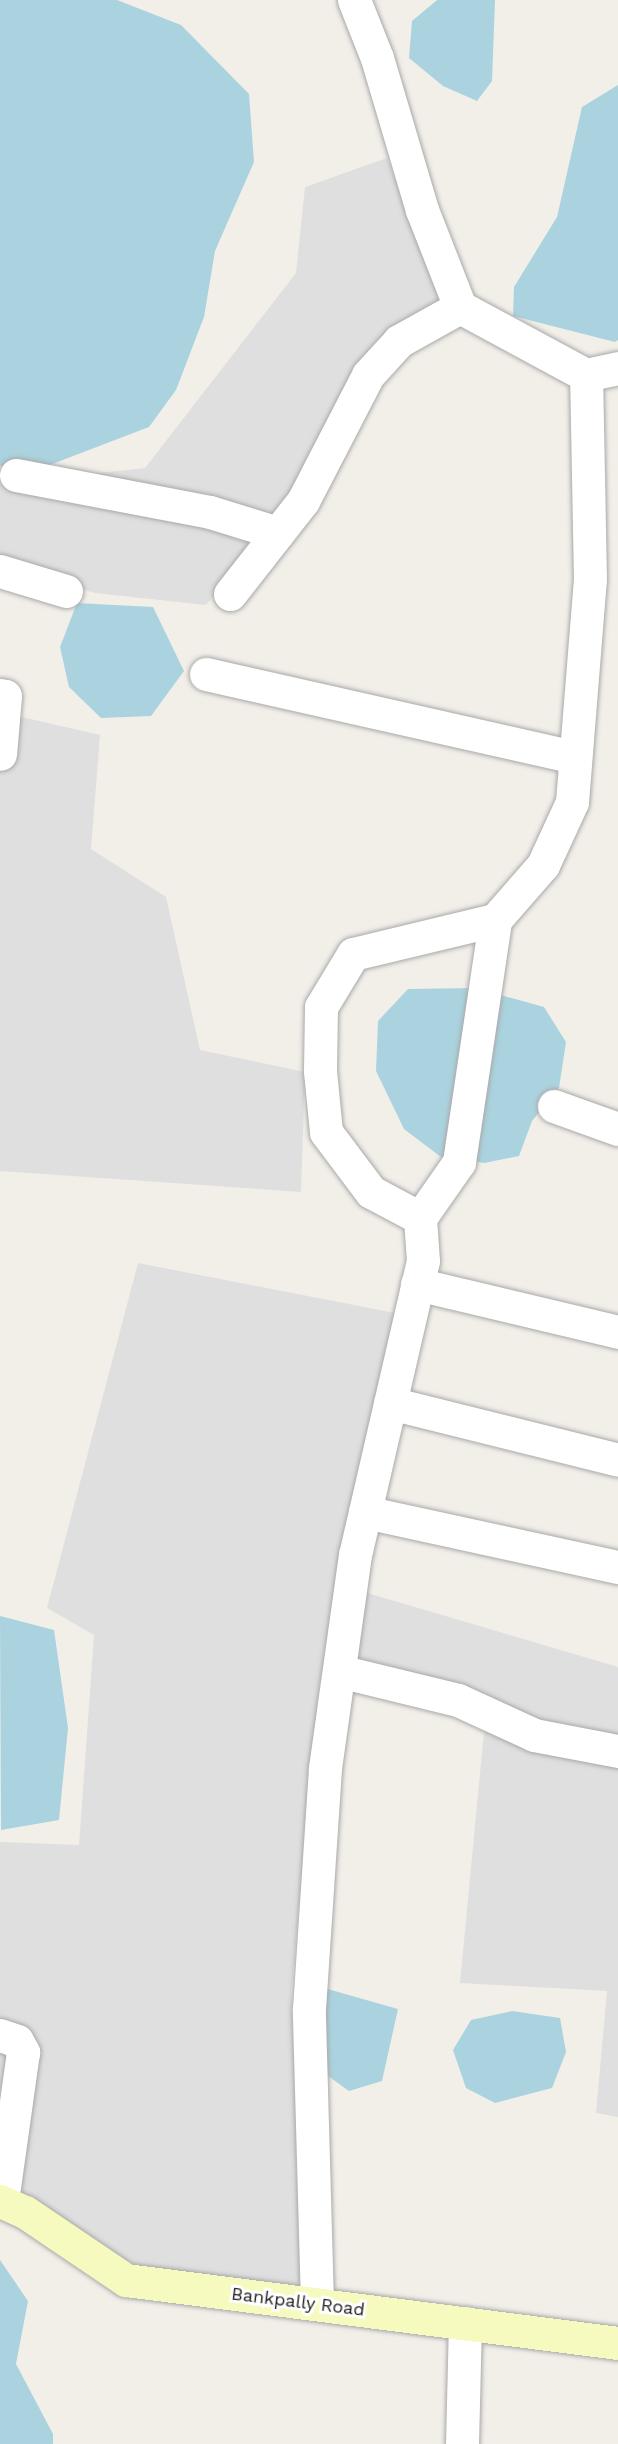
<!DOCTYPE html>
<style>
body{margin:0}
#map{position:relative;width:618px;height:2444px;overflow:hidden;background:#f2efe9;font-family:"Work Sans",sans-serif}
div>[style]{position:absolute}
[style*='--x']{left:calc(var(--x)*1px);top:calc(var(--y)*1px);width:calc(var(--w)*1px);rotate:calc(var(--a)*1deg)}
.residential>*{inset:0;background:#e0dfdf}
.water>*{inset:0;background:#aad3df}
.roads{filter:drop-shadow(0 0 2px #a9a9a9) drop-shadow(0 0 2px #a9a9a9)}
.street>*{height:33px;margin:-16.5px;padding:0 16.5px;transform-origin:16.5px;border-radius:16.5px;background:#fff}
.secondary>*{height:33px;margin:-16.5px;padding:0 16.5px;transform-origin:16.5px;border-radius:16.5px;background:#f7fabf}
span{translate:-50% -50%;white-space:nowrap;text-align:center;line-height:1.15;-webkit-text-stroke:6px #fff;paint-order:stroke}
.street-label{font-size:18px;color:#222}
</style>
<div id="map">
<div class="residential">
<i style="clip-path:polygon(387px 158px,443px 301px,375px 342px,298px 495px,206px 605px,95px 593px,0 564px,0 484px,145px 468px,296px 273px,305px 187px)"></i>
<i style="clip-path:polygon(0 712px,100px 735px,91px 849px,166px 897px,200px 1050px,305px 1072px,301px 1192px,0 1171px)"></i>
<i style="clip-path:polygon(138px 1263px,395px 1313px,319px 1687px,291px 1993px,304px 2295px,130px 2266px,0 2187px,0 1842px,79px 1845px,94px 1635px,47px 1608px)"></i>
<i style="clip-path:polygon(364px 1592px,618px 1667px,618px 2117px,596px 2113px,607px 1991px,460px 1983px,487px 1700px,357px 1661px)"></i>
</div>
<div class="water">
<i style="clip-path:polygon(0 0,117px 0,181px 25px,249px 94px,254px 162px,215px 251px,204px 317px,176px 390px,149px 427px,47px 466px,0 466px)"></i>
<i style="clip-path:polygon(437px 0,495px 0,492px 81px,477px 101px,443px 86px,409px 58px,412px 21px)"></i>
<i style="clip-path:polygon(618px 85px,618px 340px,615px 342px,513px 316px,514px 287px,557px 217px,582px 107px)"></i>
<i style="clip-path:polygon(77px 603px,153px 607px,184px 671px,151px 716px,101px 718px,69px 687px,60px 647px)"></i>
<i style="clip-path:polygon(475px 988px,544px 1007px,566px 1042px,559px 1088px,532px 1121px,519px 1156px,484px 1163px,441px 1157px,404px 1129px,376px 1071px,378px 1021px,408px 989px)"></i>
<i style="clip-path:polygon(0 1616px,54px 1630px,68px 1728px,59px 1820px,1px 1830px)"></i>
<i style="clip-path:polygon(324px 1988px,398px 2009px,382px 2081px,349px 2091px,321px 2071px)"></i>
<i style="clip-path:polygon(512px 2011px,560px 2018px,566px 2052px,552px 2088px,495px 2103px,466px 2088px,453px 2050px,471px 2020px)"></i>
<i style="clip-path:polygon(0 2260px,28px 2301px,16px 2364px,53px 2434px,53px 2444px,0 2444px)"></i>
</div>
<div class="roads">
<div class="street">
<i style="--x:354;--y:0;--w:62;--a:68.4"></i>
<i style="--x:377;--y:58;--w:159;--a:73.5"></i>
<i style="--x:422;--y:210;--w:104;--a:68.6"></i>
<i style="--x:460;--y:307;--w:143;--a:28.4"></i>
<i style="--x:16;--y:475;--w:197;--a:10.8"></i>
<i style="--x:210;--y:512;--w:71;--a:17.2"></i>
<i style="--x:0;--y:571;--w:69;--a:16.9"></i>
<i style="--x:230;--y:594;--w:118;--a:-51.9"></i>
<i style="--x:303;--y:501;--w:142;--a:-62.7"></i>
<i style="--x:368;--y:375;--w:46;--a:-47.6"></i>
<i style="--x:399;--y:341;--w:70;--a:-29.1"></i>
<i style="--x:206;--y:674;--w:378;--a:12.7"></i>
<i style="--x:0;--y:695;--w:5;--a:11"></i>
<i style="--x:5;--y:696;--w:58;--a:94.9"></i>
<i style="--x:554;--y:1106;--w:68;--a:19.8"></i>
<i style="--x:420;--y:1218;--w:68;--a:-55.1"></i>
<i style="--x:459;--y:1162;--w:245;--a:-81.5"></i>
<i style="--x:417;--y:1284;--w:207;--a:13.4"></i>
<i style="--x:390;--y:1403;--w:235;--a:14"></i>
<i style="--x:365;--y:1512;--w:259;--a:12.3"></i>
<i style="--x:339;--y:1671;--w:122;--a:13.7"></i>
<i style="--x:458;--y:1700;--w:84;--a:24.7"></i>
<i style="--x:534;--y:1735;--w:86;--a:10.8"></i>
<i style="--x:0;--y:2035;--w:18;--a:19"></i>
<i style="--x:17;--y:2041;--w:13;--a:61"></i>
<i style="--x:23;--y:2052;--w:151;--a:98"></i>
<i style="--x:317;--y:2304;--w:295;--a:-91.6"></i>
<i style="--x:309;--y:2009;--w:242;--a:-86.2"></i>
<i style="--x:325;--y:1768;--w:215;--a:-82"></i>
<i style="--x:355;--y:1555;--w:302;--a:-77"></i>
<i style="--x:423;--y:1261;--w:43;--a:-94"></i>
<i style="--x:420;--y:1218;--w:55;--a:-152"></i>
<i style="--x:371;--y:1192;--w:75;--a:-126.9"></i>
<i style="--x:326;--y:1132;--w:61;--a:-95.6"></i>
<i style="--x:320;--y:1071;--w:64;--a:-89.1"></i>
<i style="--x:321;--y:1007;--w:62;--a:-58.9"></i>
<i style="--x:353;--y:954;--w:146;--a:-13.5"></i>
<i style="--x:495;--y:920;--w:73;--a:-48.9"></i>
<i style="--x:543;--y:865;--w:69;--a:-65.3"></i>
<i style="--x:572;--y:802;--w:223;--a:-85.4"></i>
<i style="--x:590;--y:580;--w:205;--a:-91.1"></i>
<i style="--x:586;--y:375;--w:33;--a:-12"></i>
<i style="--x:462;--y:2444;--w:121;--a:-88.6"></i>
</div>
<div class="secondary">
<i style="--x:0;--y:2201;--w:27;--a:24"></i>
<i style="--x:25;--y:2212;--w:122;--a:34"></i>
<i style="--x:126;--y:2280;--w:496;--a:7.3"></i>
</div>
</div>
<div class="street-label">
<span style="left:298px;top:2302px;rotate:7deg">Bankpally Road</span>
</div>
</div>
